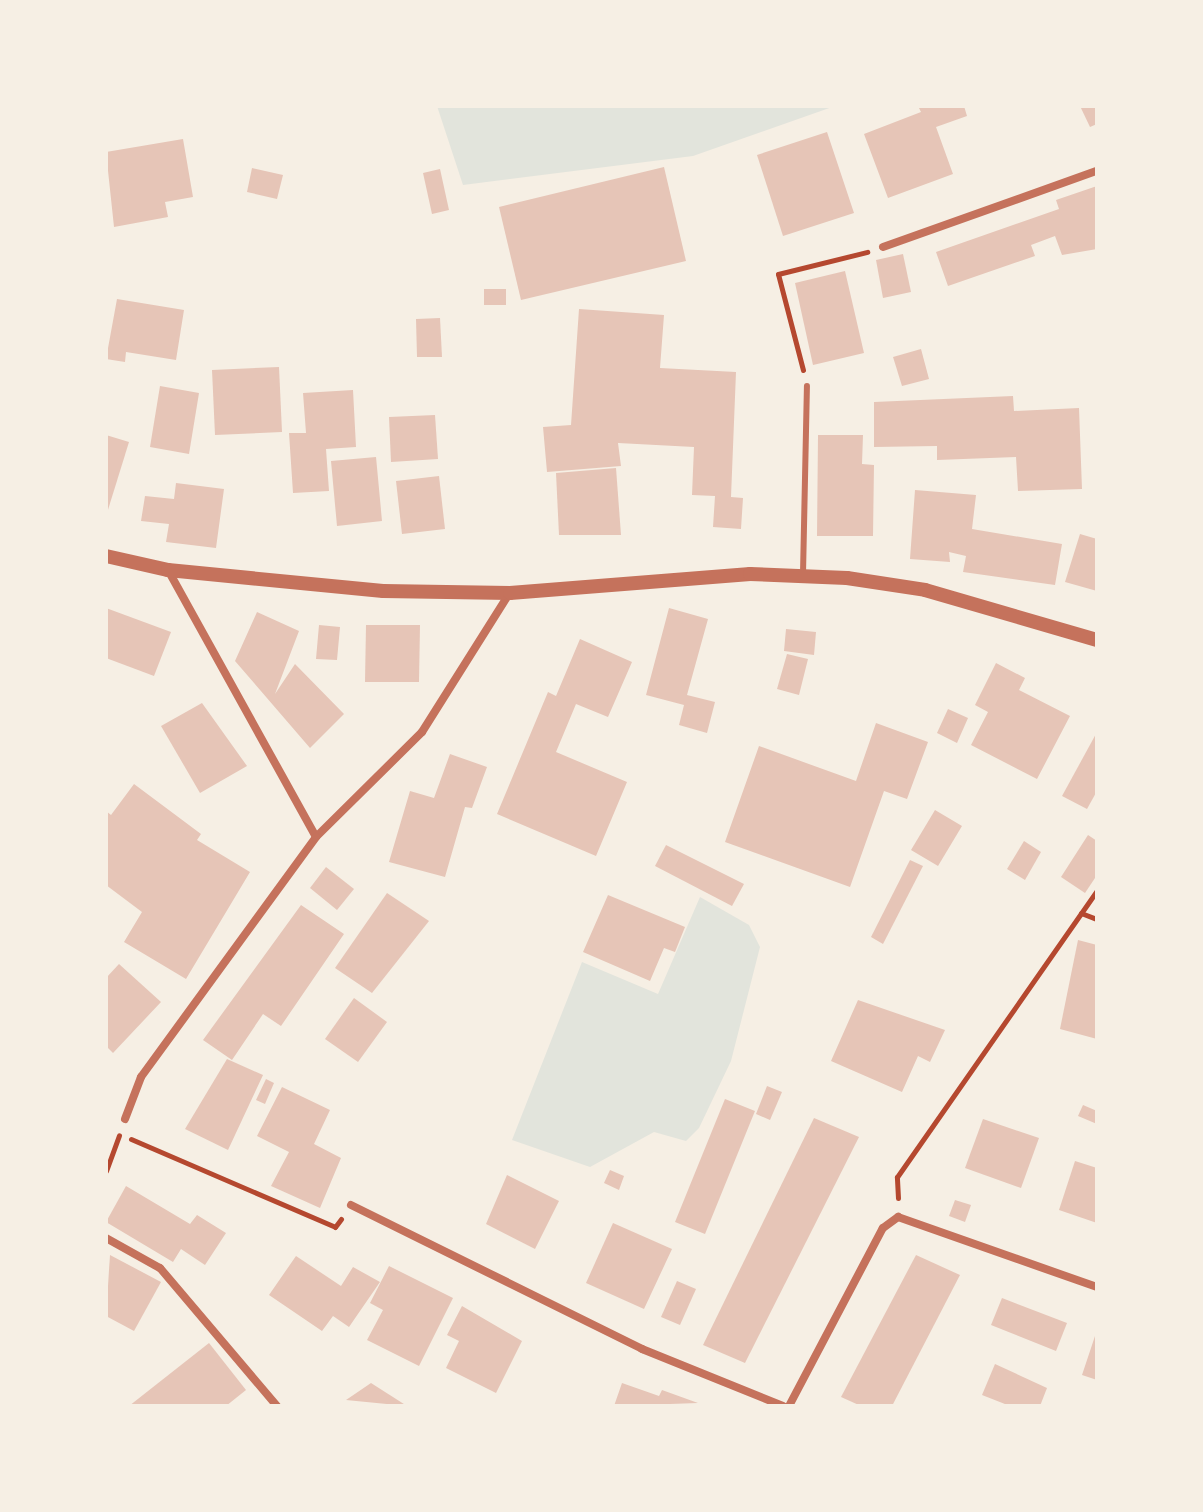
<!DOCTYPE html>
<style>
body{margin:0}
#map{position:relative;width:1203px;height:1512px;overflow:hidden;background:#f6efe4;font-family:Figtree,sans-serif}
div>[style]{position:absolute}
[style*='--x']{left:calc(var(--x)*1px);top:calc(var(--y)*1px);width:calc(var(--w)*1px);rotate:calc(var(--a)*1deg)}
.green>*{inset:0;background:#e2e4dc}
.building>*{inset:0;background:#e6c5b7}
.path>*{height:5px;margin:-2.5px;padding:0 2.5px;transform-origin:2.5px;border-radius:2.5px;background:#b5482f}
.service>*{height:6px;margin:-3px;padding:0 3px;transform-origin:3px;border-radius:3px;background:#c5725c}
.minor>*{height:8px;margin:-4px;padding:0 4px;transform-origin:4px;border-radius:4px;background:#c5725c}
.tertiary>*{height:14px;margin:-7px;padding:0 7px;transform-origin:7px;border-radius:7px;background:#c5725c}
span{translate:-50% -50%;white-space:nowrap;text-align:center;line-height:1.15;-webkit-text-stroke:8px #f6efe4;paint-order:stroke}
.frame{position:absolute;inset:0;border:108px solid #f6efe4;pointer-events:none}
</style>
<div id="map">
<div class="green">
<i style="clip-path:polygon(437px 106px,835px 106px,693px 156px,463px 185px)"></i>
<i style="clip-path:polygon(700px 897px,749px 925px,760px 947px,731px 1061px,699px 1128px,686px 1141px,654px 1132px,590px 1167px,512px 1140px,582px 962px,658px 994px)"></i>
</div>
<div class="building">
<i style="clip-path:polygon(918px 106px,964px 106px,967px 116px,936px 127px,953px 174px,888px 198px,864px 134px,921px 112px)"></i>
<i style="clip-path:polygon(1080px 106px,1097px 106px,1097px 124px,1090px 127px)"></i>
<i style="clip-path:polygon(827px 132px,854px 213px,783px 236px,757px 155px)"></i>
<i style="clip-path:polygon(183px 139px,193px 197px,165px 202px,168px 217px,114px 227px,106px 152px)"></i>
<i style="clip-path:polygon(664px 167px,686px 261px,521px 300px,499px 207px)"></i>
<i style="clip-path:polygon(252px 168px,283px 175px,277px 199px,247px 192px)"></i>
<i style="clip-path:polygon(440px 169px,449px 210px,432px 214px,423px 173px)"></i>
<i style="clip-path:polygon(1097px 186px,1097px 249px,1062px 255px,1055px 236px,1031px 245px,1035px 256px,948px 286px,936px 252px,1059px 209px,1056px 200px)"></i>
<i style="clip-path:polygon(903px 254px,911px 292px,883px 298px,876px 260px)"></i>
<i style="clip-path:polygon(845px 271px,864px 353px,813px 365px,795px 283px)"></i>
<i style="clip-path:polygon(484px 289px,506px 289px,506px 305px,484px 305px)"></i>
<i style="clip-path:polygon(117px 299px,184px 310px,176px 360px,126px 352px,125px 362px,106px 359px)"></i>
<i style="clip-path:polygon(579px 309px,664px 315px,660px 368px,736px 372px,731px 497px,743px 498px,741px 529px,713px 527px,715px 496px,692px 495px,694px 447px,618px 443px,621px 466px,547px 472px,543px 427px,571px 425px)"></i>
<i style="clip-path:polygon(440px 318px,442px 357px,417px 357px,416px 319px)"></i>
<i style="clip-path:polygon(921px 349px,929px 379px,902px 386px,893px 357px)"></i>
<i style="clip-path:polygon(279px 367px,282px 432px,215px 435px,212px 370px)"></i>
<i style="clip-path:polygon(160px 386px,199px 393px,189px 454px,150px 447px)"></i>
<i style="clip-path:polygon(353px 390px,356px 447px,326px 449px,329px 491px,293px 493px,289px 433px,306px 433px,303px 393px)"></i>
<i style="clip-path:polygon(1013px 396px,1014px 411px,1079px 408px,1082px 489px,1018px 491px,1016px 457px,937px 460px,937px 446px,874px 447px,874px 402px)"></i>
<i style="clip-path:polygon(435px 415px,438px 459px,391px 462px,389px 417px)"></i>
<i style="clip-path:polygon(106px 435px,129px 442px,107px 513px,106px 513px)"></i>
<i style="clip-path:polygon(818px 435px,863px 435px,862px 464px,874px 465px,873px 536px,817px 536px)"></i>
<i style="clip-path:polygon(376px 457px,382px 521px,337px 526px,331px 461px)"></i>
<i style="clip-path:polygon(616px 468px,621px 535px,559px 535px,556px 473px)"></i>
<i style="clip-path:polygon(439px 476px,445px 529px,402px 534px,396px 481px)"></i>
<i style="clip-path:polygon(176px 483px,224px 489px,216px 548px,166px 542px,169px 524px,141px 521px,145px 496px,174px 499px)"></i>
<i style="clip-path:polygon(915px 490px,976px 495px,972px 529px,1062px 544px,1055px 585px,963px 572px,966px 556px,949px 552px,950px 562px,910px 559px)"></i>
<i style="clip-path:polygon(1080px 534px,1097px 539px,1097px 591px,1065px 582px)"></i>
<i style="clip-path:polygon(106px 608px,171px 632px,154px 676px,106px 658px)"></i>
<i style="clip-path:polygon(669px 608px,708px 619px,687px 695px,715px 702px,707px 733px,679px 725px,684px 705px,646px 695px)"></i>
<i style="clip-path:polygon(257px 612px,299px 631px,275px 694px,295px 664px,344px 714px,310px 748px,235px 661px)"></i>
<i style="clip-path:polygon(319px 625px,340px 627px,337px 660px,316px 659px)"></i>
<i style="clip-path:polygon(366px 625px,420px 625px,419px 682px,365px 682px)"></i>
<i style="clip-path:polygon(786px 629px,816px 632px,814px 655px,784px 651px)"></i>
<i style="clip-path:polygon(580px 639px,632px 662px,608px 717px,576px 704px,556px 752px,627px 782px,596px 856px,497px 814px,548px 692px,556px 696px)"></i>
<i style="clip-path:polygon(787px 654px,808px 659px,799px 695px,777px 689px)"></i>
<i style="clip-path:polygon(996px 663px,1025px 678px,1019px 690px,1070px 716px,1037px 779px,971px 745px,988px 712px,975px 705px)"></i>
<i style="clip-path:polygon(202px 703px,247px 766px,200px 793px,161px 726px)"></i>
<i style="clip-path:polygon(948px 709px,968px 718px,957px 743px,937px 733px)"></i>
<i style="clip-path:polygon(876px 723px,928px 742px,907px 799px,884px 791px,850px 887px,725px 842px,759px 746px,856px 781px)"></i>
<i style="clip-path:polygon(1097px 732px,1097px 791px,1087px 809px,1062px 796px)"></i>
<i style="clip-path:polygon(450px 754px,487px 767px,472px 808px,465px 807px,445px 877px,389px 862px,410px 791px,434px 798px)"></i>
<i style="clip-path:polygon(134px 784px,201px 834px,197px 840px,250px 872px,186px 979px,124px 942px,142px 912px,106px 885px,106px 811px,111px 815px)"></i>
<i style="clip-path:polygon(935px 810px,962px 826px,938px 866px,911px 850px)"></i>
<i style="clip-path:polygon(1088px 835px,1097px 841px,1097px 875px,1085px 893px,1061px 877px)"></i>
<i style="clip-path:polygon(1024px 841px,1041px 852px,1025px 880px,1007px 869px)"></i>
<i style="clip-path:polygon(666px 845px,744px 884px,732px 906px,655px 866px)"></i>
<i style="clip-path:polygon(910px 860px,923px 866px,883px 944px,871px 937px)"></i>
<i style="clip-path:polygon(326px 867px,354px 889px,337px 910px,310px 888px)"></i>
<i style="clip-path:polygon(387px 893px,429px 921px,372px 993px,335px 968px)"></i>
<i style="clip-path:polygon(608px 895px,685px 927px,675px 952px,664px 948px,650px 981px,583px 952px)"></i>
<i style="clip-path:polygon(301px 905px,344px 934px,281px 1026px,263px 1014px,232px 1060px,203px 1040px)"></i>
<i style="clip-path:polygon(1078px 940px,1097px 945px,1097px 1039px,1060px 1029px)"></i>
<i style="clip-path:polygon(119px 964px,161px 1002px,113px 1053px,106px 1046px,106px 978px)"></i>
<i style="clip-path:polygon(354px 998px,387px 1022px,358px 1062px,325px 1039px)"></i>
<i style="clip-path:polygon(858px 1000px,945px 1030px,930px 1062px,918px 1056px,902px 1092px,831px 1061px)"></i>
<i style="clip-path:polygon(227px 1059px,263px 1075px,228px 1150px,185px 1129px)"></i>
<i style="clip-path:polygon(266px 1079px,274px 1083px,265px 1104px,256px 1100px)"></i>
<i style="clip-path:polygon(767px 1086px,782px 1092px,770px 1120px,756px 1114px)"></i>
<i style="clip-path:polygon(282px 1087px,330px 1110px,314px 1144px,341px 1158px,320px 1208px,271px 1186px,289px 1152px,257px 1136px)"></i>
<i style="clip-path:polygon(725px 1099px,755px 1111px,705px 1234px,675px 1222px)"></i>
<i style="clip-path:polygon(1083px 1105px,1097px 1111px,1097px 1124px,1078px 1116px)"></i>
<i style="clip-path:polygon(814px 1118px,859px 1137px,745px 1363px,703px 1345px)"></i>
<i style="clip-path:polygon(983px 1119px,1039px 1138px,1021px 1188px,965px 1168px)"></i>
<i style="clip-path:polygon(1075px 1161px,1097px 1168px,1097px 1223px,1059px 1210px)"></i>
<i style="clip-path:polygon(610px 1170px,624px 1176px,619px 1190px,604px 1183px)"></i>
<i style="clip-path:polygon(507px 1175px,559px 1201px,535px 1249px,486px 1224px)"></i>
<i style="clip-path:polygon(126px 1186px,190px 1224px,197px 1215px,226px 1233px,205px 1265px,181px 1249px,173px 1262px,106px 1222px)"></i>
<i style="clip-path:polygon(955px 1200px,971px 1205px,965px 1222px,949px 1216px)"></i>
<i style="clip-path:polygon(613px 1223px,672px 1249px,644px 1309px,586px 1283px)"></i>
<i style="clip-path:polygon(110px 1255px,161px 1282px,134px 1331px,106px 1316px)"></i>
<i style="clip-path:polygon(916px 1255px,960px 1275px,892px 1406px,861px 1406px,841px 1397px)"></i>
<i style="clip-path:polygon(296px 1256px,341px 1286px,353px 1267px,380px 1282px,349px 1327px,333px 1316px,322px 1331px,269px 1295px)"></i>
<i style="clip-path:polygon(389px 1266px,453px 1298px,419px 1366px,367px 1340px,383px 1310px,370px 1303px)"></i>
<i style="clip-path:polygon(677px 1281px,696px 1289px,680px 1325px,661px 1317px)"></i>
<i style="clip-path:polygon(1002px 1298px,1067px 1323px,1056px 1351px,991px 1325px)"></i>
<i style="clip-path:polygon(462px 1306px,522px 1341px,496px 1393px,446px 1368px,459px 1341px,447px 1335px)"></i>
<i style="clip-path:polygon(1097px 1330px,1097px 1380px,1082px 1375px)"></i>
<i style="clip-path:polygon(209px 1343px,246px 1390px,226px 1406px,129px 1406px)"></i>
<i style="clip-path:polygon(995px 1364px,1047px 1388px,1040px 1406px,1010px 1406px,982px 1395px)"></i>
<i style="clip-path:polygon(371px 1383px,407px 1406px,346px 1400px)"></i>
<i style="clip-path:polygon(622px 1383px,659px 1396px,662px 1390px,698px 1403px,614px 1406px)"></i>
</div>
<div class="path">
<i style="--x:803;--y:370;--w:99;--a:-104.6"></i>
<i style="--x:778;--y:274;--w:92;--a:-13.9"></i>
<i style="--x:1081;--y:913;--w:17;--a:21"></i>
<i style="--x:131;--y:1139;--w:222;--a:23.3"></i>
<i style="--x:335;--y:1227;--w:10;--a:-53"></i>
<i style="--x:106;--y:1171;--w:38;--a:-70"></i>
<i style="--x:898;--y:1198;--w:21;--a:-93"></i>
<i style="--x:897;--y:1177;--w:350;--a:-55.1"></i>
</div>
<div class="service">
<i style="--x:803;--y:574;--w:188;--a:-88.8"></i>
</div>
<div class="minor">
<i style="--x:883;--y:247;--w:227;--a:-19.6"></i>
<i style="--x:168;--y:570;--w:305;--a:61"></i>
<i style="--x:316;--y:837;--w:149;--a:-44.7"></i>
<i style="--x:422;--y:732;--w:163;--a:-57.8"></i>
<i style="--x:125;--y:1119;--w:45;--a:-69.1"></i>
<i style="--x:141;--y:1077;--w:297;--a:-53.9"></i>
<i style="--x:351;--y:1205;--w:325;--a:26.3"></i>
<i style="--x:642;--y:1349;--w:152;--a:22"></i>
<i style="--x:106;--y:1238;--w:62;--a:29.1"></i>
<i style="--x:160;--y:1268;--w:181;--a:49.7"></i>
<i style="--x:789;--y:1406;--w:201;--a:-62.2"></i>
<i style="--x:883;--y:1228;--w:19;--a:-36"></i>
<i style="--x:898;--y:1217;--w:211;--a:19.4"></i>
</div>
<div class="tertiary">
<i style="--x:106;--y:556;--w:64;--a:12.7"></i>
<i style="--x:168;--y:570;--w:216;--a:5.6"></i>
<i style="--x:383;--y:591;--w:127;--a:0.9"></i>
<i style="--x:510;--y:593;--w:241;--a:-4.5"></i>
<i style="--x:750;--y:574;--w:97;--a:2.4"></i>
<i style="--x:847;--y:578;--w:79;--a:8.7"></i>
<i style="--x:925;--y:590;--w:179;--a:16.2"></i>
</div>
<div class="frame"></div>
</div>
